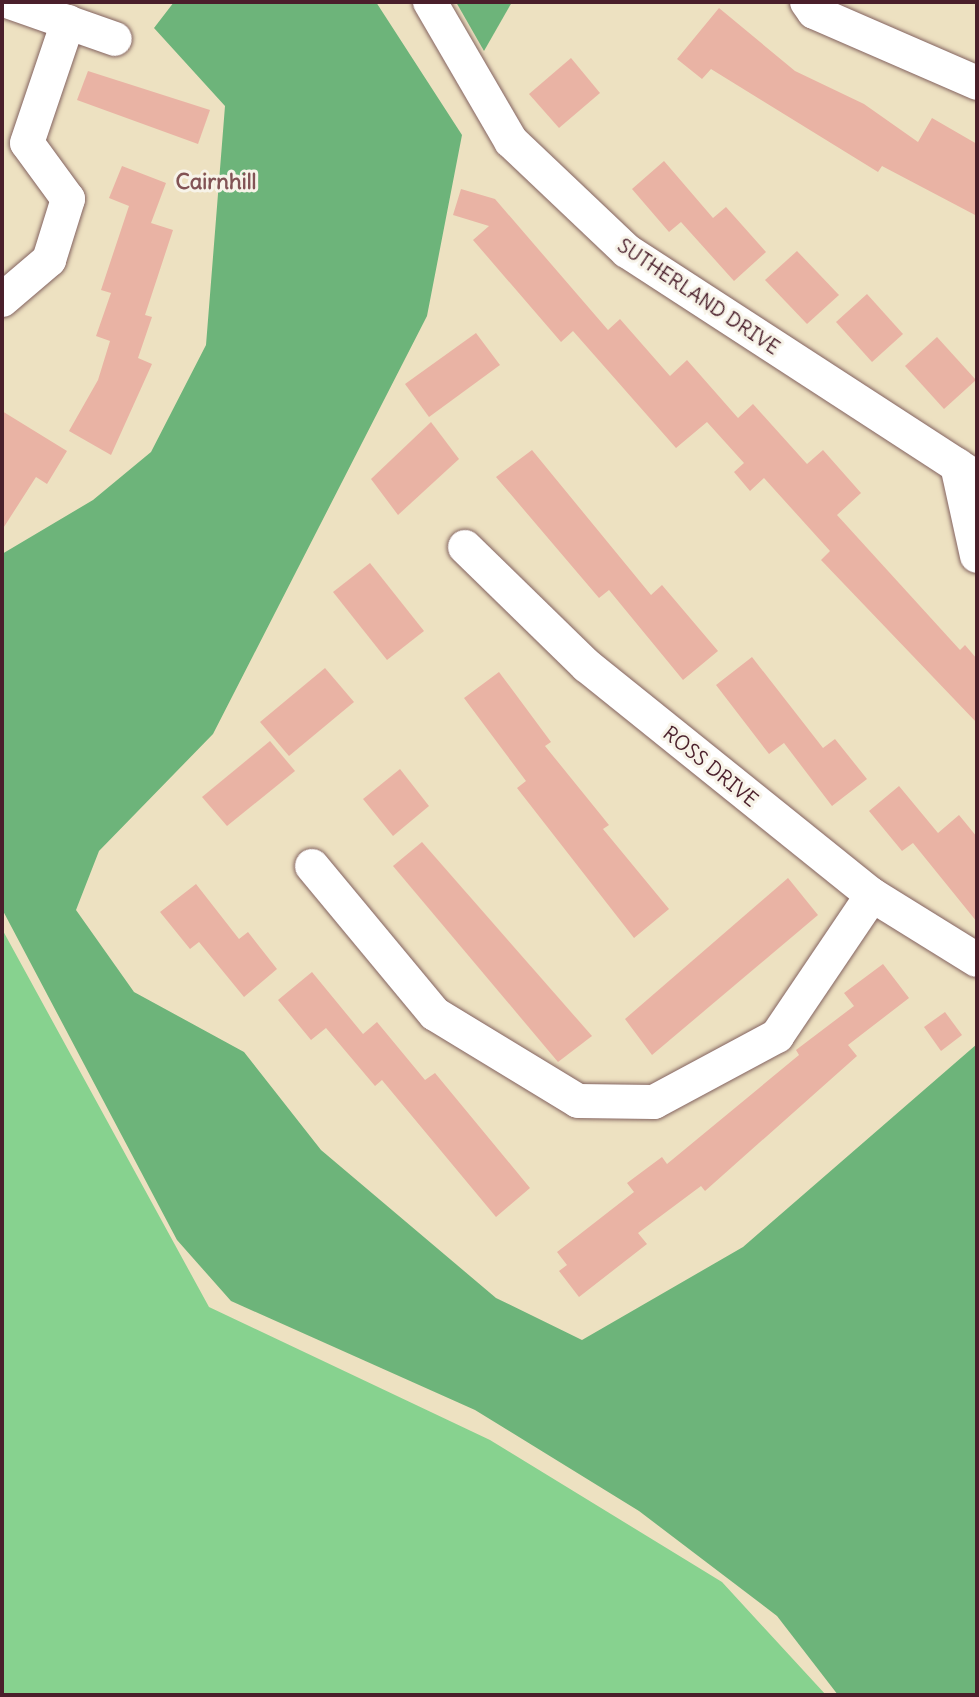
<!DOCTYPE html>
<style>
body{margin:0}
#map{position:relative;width:979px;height:1697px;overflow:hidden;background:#ede1c1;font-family:Delius,sans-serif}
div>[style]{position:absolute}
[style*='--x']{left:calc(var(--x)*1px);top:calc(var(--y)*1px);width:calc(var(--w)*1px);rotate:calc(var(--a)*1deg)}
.green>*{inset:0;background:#87d28f}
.forest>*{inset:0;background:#6db47a}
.building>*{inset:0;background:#e9b3a4}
.roads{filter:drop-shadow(0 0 2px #836360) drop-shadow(0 0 2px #836360)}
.minor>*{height:34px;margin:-17px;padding:0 17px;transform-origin:17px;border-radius:17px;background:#fff}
span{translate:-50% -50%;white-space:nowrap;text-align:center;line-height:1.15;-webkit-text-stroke:6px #f7f3e8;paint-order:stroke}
.street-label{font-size:20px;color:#4a1f2b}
.neighbourhood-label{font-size:22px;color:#825355;font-weight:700}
.frame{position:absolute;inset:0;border:4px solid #4a1f2b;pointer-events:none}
</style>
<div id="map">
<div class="green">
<i style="clip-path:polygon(2px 929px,209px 1307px,490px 1440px,722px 1582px,826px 1695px,2px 1695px)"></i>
</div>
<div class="forest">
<i style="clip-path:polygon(174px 2px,376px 2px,462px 135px,427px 316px,213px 734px,99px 851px,76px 910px,134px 992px,244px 1052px,321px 1150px,496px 1298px,582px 1340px,743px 1247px,977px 1044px,977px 1695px,838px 1695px,777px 1616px,639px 1511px,475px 1410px,231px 1301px,177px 1240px,2px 909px,2px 554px,93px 500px,151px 452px,206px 345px,225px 106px,154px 28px)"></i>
<i style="clip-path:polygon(456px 2px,512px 2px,484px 51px)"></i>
</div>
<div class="building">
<i style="clip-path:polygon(719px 8px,795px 71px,864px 104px,918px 142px,932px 118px,977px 144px,977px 216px,882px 166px,878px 172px,711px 69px,702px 79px,677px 59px)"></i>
<i style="clip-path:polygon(571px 58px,600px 93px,559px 128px,529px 94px)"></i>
<i style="clip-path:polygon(88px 71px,210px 110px,198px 144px,77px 100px)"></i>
<i style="clip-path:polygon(664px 161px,713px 218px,726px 207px,766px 252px,734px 281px,681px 222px,669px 232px,632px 189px)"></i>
<i style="clip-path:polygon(122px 166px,166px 183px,151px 223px,173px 230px,145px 315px,152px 317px,138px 358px,152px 364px,111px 455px,69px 431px,98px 380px,110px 341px,96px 336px,111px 293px,101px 290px,129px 206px,109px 198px)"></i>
<i style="clip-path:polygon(461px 189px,495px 199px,608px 330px,620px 319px,670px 376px,687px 360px,738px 418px,753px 404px,807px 464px,823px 450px,861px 493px,837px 515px,960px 650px,965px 645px,977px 659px,977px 723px,821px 560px,830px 551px,764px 478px,750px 491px,734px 472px,744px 463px,707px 422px,676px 448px,573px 331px,561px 342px,473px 240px,489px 226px,453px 215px)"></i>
<i style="clip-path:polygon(797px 251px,839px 295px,807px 324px,765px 280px)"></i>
<i style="clip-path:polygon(867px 294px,903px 334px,872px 362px,836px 322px)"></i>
<i style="clip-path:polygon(476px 333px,500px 365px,429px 417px,405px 384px)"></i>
<i style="clip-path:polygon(937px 337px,976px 380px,944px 409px,905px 366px)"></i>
<i style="clip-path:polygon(2px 411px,67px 451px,47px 484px,36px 477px,2px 530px)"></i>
<i style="clip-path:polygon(431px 422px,459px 459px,398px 515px,371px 479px)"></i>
<i style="clip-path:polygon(532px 450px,651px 595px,662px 585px,718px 651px,683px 680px,609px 590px,599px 598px,496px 477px)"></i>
<i style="clip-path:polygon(370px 563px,424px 631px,387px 660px,333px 592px)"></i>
<i style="clip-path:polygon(752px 657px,823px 748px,835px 739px,867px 779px,832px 806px,784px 743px,769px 754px,716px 685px)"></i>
<i style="clip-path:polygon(325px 668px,354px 702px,289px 756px,260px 722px)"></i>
<i style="clip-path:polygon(499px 672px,551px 742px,545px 746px,609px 825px,603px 829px,669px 909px,634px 938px,517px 788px,526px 781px,464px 698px)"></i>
<i style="clip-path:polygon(270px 741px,295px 771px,227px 826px,202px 797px)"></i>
<i style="clip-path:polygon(400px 769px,429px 806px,393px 836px,363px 799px)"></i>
<i style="clip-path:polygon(899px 786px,938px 833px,959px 815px,977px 837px,977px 922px,913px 843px,902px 851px,869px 811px)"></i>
<i style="clip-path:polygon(422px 842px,592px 1036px,558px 1062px,393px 866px)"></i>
<i style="clip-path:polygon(788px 878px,818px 915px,652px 1055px,625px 1019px)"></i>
<i style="clip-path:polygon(196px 884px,239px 939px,248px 932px,277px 969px,244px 997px,199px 942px,190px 949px,160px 912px)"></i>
<i style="clip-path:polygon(883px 964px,909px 998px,848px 1045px,857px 1056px,705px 1191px,701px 1186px,638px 1233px,647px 1244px,579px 1297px,559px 1271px,567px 1265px,557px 1252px,634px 1192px,627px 1183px,662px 1157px,667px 1164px,799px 1055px,796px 1050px,854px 1006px,844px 993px)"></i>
<i style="clip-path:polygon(312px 972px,363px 1034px,377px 1022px,425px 1080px,435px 1073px,530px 1188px,496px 1217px,382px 1080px,375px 1086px,326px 1028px,311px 1040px,278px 1000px)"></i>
<i style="clip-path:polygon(945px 1012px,962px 1035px,941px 1051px,924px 1027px)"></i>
</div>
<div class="roads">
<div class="minor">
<i style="--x:10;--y:2;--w:111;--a:19.4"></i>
<i style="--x:430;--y:2;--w:161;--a:59.8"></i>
<i style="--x:511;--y:141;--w:160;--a:43.5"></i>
<i style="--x:627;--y:251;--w:417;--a:33"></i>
<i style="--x:807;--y:2;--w:12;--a:55"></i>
<i style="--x:814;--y:12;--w:178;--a:23.5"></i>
<i style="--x:2;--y:300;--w:62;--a:-40.4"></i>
<i style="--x:49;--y:260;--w:64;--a:-72.7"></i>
<i style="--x:68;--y:199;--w:69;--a:-126.2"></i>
<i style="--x:27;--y:143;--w:128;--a:-71.3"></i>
<i style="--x:957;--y:465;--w:93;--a:77.6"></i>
<i style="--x:465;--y:547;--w:170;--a:44.3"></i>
<i style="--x:587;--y:666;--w:366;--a:38.8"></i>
<i style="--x:872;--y:895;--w:123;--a:31.8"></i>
<i style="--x:312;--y:866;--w:192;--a:50.3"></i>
<i style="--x:435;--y:1014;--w:167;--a:31.3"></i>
<i style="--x:578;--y:1101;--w:76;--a:0.8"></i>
<i style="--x:654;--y:1102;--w:140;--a:-28.2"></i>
<i style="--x:777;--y:1036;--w:170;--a:-56"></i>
</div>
</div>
<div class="street-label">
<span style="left:699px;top:296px;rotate:34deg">SUTHERLAND DRIVE</span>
<span style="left:711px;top:766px;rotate:39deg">ROSS DRIVE</span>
</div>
<div class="neighbourhood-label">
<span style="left:216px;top:182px">Cairnhill</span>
</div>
<div class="frame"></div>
</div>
